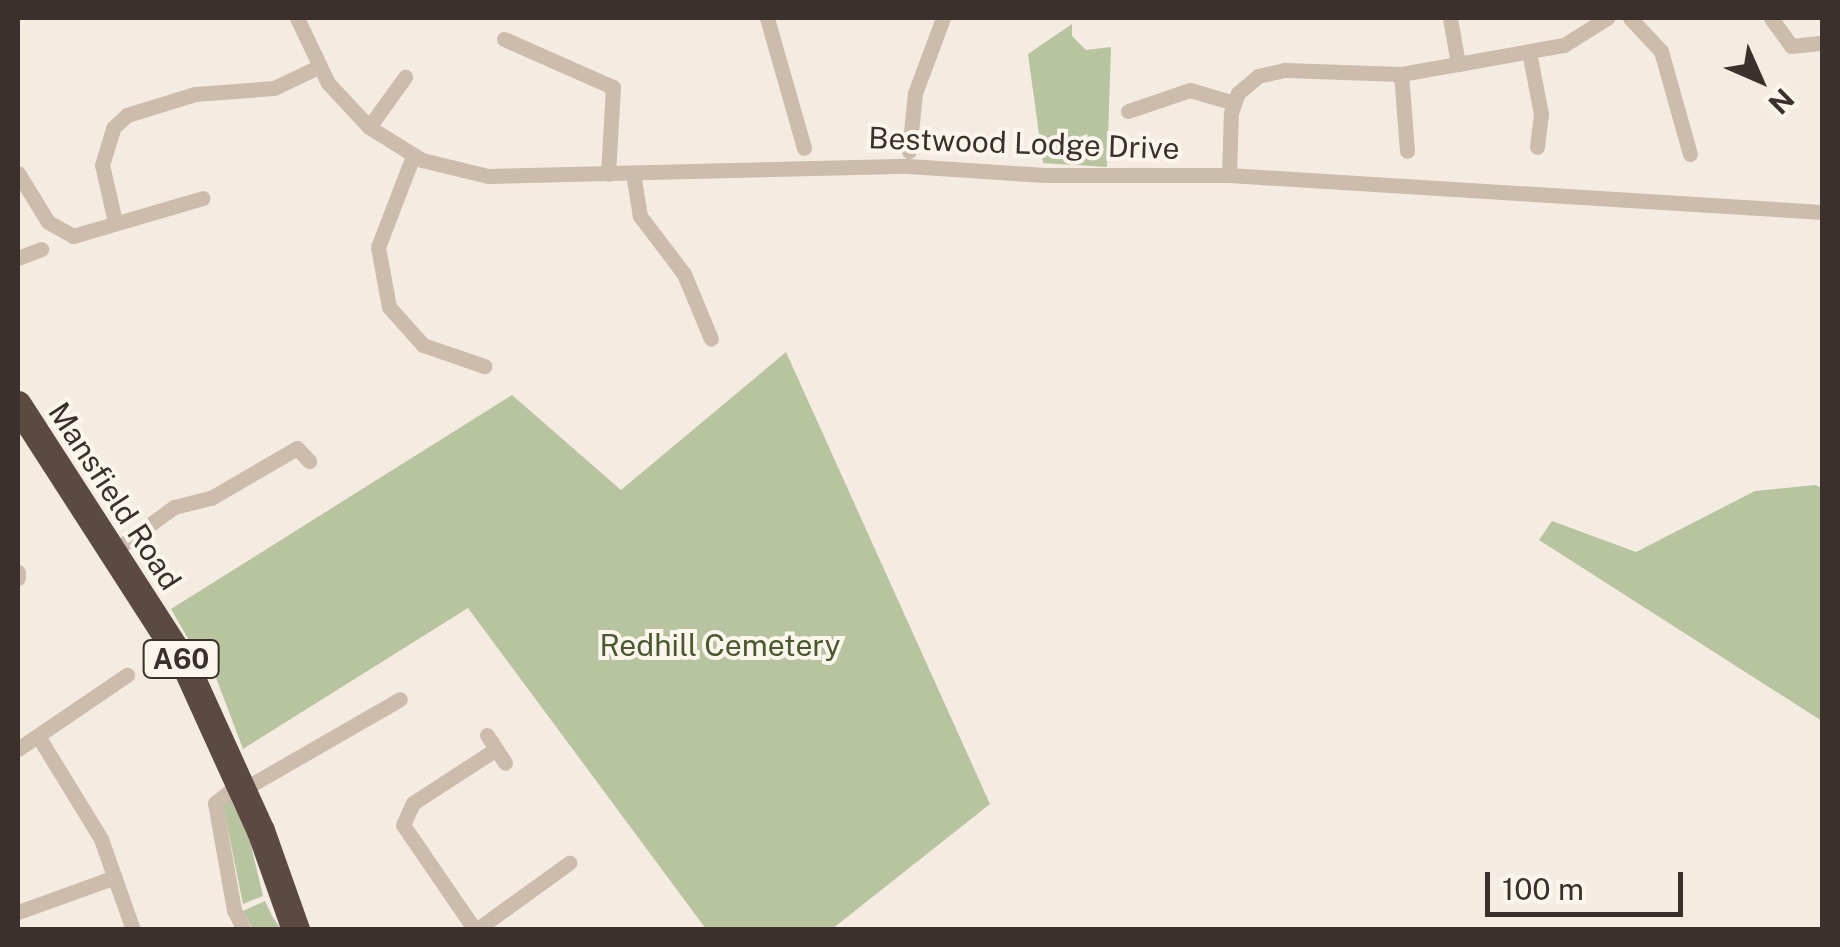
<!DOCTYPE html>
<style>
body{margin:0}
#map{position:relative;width:1840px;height:947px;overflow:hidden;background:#f4ebe1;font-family:"Public Sans",sans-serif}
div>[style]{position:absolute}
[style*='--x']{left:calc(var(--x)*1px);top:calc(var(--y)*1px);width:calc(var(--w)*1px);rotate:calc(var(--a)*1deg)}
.green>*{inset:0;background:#b8c4a0}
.street>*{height:15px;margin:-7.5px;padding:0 7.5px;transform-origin:7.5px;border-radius:7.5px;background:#cdbbac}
.highway>*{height:28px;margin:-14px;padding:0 14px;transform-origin:14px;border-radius:14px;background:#5c4a42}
span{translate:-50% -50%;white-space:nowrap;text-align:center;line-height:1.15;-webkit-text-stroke:8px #fbf5ee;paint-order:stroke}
.shield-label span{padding:2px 8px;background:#fbf5ee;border:2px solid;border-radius:8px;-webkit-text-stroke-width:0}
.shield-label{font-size:28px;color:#3b302b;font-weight:700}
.street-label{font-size:30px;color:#3b302b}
.park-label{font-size:30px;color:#4a5a2e}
.frame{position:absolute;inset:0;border:20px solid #3b302b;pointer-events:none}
.north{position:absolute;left:1710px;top:30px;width:100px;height:100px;-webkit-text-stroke:8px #fbf5ee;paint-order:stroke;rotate:135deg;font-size:28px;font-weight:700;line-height:40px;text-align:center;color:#3b302b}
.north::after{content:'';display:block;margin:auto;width:35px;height:45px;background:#3b302b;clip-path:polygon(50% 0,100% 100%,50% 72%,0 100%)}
.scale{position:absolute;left:1485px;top:872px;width:198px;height:45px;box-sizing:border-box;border:5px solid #3b302b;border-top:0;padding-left:12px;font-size:30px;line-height:35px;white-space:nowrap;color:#3b302b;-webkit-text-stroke:8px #fbf5ee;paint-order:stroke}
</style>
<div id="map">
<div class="green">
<i style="clip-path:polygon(1072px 24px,1072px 36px,1086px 50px,1111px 47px,1107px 167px,1043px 163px,1028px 54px)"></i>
<i style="clip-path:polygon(786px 352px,990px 804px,832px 929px,706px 929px,468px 608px,243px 749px,212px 667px,205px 668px,171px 609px,512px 395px,621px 490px)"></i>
<i style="clip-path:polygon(1815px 485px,1822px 488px,1822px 721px,1539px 540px,1552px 521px,1636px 552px,1755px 491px)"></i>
<i style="clip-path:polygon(230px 798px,249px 837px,263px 896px,243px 904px,222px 800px)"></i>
<i style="clip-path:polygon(265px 901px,272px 916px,281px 929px,253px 929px,243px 911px)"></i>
</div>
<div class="street">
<i style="--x:297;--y:18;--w:72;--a:64.5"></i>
<i style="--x:328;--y:83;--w:60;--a:47"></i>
<i style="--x:369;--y:127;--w:62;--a:31.9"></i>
<i style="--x:422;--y:160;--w:68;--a:13.6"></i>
<i style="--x:488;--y:176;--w:420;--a:-1.4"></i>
<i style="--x:908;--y:166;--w:137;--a:3.8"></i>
<i style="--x:1045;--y:175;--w:184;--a:0"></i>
<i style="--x:1229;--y:175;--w:594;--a:3.57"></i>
<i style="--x:767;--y:18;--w:135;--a:74.1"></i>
<i style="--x:1450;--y:18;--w:47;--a:80.1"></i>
<i style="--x:1630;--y:18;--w:45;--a:46.8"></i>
<i style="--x:1661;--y:51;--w:107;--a:74.3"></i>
<i style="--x:1771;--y:18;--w:34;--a:54"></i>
<i style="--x:1791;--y:46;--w:31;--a:-6"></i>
<i style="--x:504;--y:39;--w:119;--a:23.8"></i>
<i style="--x:613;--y:87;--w:87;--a:93.3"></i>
<i style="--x:1529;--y:52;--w:63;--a:79"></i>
<i style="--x:1541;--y:114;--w:33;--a:97"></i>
<i style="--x:1401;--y:74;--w:77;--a:85.5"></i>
<i style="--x:1128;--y:111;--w:65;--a:-18.7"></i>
<i style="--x:1190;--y:90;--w:46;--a:16.5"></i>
<i style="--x:369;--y:127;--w:62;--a:-54.2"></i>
<i style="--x:909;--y:151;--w:58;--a:-84.1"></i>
<i style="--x:915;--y:93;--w:80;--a:-69.5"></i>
<i style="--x:413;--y:156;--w:97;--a:111"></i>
<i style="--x:378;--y:247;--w:61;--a:79.6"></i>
<i style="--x:389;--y:307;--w:51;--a:48.2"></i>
<i style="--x:423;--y:345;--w:65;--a:19"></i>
<i style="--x:18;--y:173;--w:57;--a:58.5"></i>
<i style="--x:48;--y:222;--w:29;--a:29"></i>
<i style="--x:73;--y:236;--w:135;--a:-16.3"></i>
<i style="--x:633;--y:173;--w:44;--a:80.8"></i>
<i style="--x:640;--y:216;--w:73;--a:52.8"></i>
<i style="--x:684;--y:274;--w:70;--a:67.4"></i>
<i style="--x:1229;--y:175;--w:62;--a:-88.2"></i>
<i style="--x:1231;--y:113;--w:21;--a:-71"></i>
<i style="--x:1238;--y:93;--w:26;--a:-40"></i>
<i style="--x:1258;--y:76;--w:28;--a:-13"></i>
<i style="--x:1285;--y:70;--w:116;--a:2"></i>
<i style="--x:1401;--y:74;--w:58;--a:-10"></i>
<i style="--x:1458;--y:64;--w:108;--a:-10.2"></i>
<i style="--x:1564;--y:45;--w:51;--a:-32.1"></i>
<i style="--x:115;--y:222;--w:58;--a:-102.8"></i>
<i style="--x:102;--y:165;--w:39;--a:-73"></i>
<i style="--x:113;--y:128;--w:19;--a:-43"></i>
<i style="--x:127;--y:115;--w:71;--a:-17.2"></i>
<i style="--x:195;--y:94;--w:79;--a:-4.3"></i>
<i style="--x:274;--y:88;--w:49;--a:-25.5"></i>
<i style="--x:18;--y:258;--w:25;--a:-21"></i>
<i style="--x:111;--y:553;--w:78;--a:-36.1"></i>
<i style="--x:174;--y:507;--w:38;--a:-14"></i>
<i style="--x:211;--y:498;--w:99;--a:-30.2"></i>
<i style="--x:297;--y:448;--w:18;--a:47"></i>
<i style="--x:18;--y:572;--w:6;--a:90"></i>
<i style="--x:487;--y:735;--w:33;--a:57"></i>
<i style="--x:38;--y:736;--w:121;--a:58.5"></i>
<i style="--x:101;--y:839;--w:96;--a:70.6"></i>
<i style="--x:18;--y:749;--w:132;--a:-34.2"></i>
<i style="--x:240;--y:783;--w:32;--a:141"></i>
<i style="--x:215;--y:803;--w:109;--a:79.9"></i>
<i style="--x:234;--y:910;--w:22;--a:63"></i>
<i style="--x:242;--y:790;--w:182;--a:-29.9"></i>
<i style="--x:18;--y:912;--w:103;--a:-19.8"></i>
<i style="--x:475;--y:930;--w:127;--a:-124.4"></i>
<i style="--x:403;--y:825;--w:24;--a:-66"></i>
<i style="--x:413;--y:803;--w:99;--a:-33"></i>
<i style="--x:476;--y:930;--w:115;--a:-35.8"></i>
</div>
<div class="highway">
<i style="--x:18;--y:405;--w:310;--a:57.2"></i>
<i style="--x:186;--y:666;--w:181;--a:65.6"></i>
<i style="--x:261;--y:831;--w:105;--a:70.5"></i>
</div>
<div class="shield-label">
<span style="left:181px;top:659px">A60</span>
</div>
<div class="street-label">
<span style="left:1024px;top:143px;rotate:2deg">Bestwood Lodge Drive</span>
<span style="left:115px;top:496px;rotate:57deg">Mansfield Road</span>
</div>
<div class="park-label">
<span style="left:720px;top:645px">Redhill Cemetery</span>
</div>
<div class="frame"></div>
<div class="north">N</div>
<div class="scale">100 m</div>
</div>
